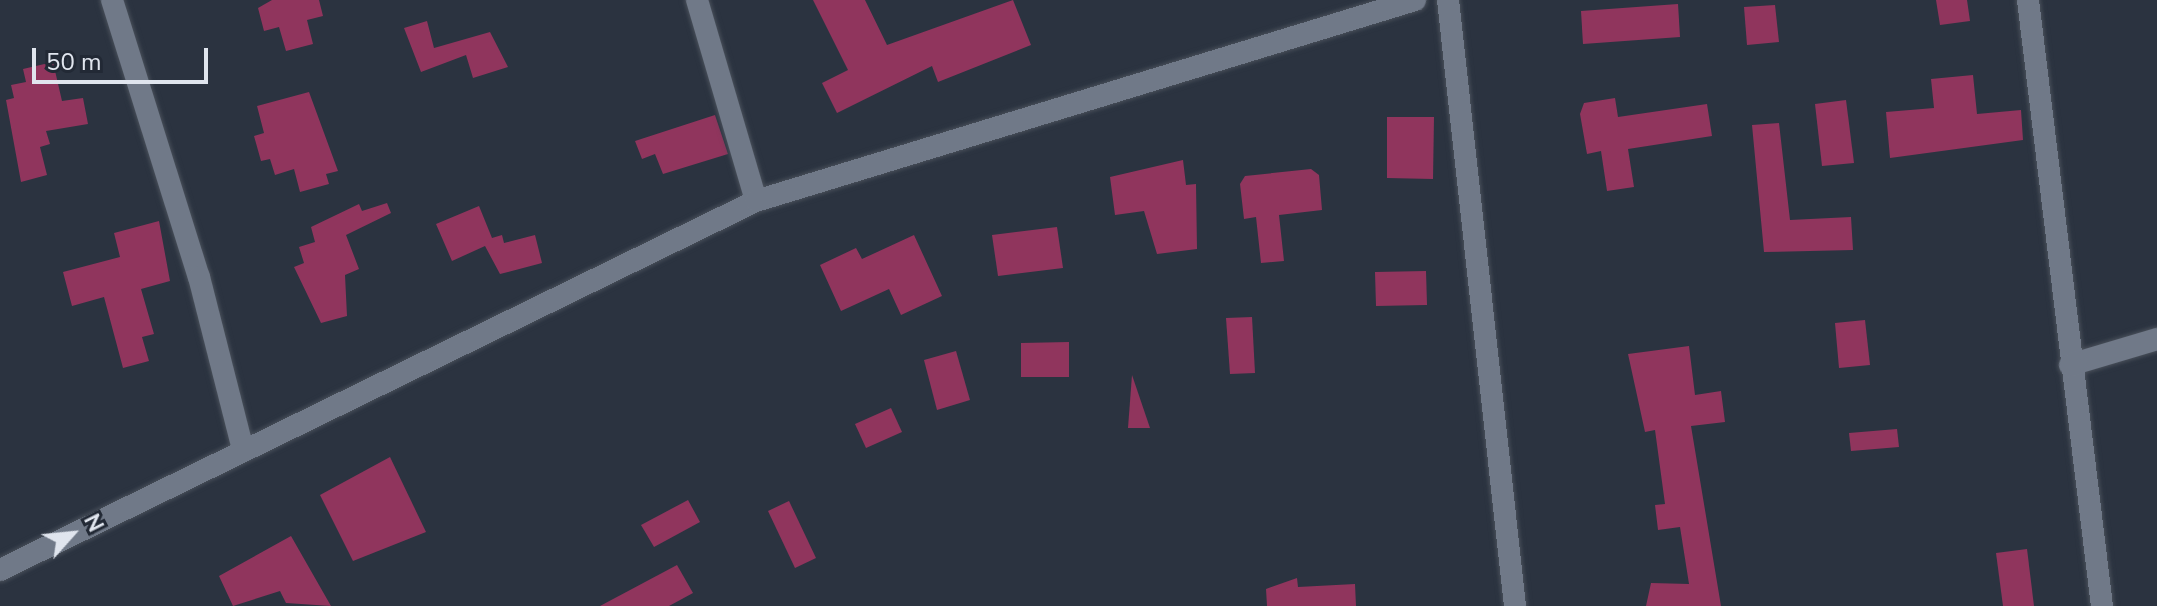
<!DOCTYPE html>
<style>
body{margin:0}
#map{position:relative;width:2157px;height:606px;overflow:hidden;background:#2b3340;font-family:"Nunito Sans",sans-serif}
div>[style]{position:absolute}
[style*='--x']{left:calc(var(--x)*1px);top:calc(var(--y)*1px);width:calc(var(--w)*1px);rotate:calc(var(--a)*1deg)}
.building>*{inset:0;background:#90355d}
.roads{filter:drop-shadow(0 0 2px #49505a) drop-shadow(0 0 2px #49505a)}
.minor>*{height:22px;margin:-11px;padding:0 11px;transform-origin:11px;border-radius:11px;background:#707988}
span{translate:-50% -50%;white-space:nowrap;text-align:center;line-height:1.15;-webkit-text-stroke:6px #222935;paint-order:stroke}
.north{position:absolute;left:32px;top:494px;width:80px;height:80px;-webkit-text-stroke:6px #222935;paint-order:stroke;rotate:63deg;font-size:22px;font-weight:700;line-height:32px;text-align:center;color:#e0e5ee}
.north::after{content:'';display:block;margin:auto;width:28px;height:36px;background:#e0e5ee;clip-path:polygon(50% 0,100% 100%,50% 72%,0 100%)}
.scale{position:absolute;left:32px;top:48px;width:176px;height:36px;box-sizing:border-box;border:4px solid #e0e5ee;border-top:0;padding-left:10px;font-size:24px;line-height:28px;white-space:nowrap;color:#e0e5ee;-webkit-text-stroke:6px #222935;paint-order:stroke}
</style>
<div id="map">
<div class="building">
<i style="clip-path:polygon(272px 0,319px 0,323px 16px,307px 20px,313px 44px,286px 51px,279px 27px,264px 31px,258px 8px)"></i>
<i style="clip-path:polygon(813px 0,865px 0,887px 45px,1013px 0,1031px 45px,938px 82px,932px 66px,837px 113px,822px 83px,848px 70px)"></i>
<i style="clip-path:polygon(1936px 0,1967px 0,1970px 21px,1940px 25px)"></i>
<i style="clip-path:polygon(1678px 4px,1680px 37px,1583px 44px,1581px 11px)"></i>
<i style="clip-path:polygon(1775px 5px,1779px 42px,1747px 45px,1744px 7px)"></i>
<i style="clip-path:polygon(427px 21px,434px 48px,490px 32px,508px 67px,473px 78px,466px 55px,421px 72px,404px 28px)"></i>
<i style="clip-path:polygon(53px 62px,62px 101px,83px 98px,88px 124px,46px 131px,50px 144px,40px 147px,47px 175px,21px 182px,6px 100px,14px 98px,11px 85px,26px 82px,23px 69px)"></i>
<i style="clip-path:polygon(1973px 75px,1977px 114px,2021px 110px,2023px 140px,1890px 158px,1886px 112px,1934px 108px,1931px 79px)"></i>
<i style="clip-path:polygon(309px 92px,338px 171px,326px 174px,329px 184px,300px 192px,294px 169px,275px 175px,270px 159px,261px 161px,254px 136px,264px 133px,257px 106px)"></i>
<i style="clip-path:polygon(1615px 98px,1618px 117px,1707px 104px,1712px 136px,1628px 149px,1634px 187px,1607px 191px,1601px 151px,1587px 154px,1580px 114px,1584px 103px)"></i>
<i style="clip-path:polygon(1846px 100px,1854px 163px,1822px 166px,1815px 104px)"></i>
<i style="clip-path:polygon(715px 115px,728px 154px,663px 174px,655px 154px,642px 159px,635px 141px)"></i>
<i style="clip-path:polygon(1387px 117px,1434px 117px,1433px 179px,1387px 178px)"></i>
<i style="clip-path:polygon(1779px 123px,1790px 220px,1851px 217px,1853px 250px,1764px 252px,1752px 125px)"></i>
<i style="clip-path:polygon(1183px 160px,1186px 185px,1196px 184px,1197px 249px,1157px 254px,1144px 211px,1115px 215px,1110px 177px)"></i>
<i style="clip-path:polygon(1311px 169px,1319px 175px,1322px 210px,1279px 215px,1284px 261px,1261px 263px,1256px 217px,1244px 219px,1240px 184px,1245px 176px)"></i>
<i style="clip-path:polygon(387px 203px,391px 213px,346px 235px,359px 269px,345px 275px,347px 316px,321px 323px,294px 267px,304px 263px,299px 247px,315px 242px,311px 227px,359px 204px,362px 211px)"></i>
<i style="clip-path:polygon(479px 206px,492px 238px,502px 235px,504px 243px,535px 235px,542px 263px,500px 274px,485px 246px,452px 261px,436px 224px)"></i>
<i style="clip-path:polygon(159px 221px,170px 281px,141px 289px,154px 334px,142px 337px,149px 361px,123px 368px,104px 297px,72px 306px,63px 272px,120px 257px,114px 233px)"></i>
<i style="clip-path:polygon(1057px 227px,1063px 268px,998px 276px,992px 235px)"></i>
<i style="clip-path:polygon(914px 235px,942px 296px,901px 315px,889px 289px,841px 311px,820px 265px,856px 248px,862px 259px)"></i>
<i style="clip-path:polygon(1426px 271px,1427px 305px,1376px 306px,1375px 272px)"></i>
<i style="clip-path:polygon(1252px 317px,1255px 373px,1230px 374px,1226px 318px)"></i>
<i style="clip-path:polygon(1865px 320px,1870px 365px,1839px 368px,1835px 323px)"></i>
<i style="clip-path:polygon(1069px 342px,1069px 377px,1021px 377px,1021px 343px)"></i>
<i style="clip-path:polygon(1689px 346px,1695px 395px,1721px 391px,1725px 422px,1691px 426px,1721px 606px,1646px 606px,1651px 583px,1689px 584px,1680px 527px,1658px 530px,1655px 505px,1665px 504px,1655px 430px,1645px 432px,1628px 354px)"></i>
<i style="clip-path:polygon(956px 351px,970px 400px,937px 410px,924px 360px)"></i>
<i style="clip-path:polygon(1132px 375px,1150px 428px,1128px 428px)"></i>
<i style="clip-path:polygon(891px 408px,902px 432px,866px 448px,855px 424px)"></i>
<i style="clip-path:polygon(1897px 429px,1899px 447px,1851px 451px,1849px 433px)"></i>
<i style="clip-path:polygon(390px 457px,426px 532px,353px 561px,320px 495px)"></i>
<i style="clip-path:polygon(688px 500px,700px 522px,654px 547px,641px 525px)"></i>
<i style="clip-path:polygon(789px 501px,816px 558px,795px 568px,768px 511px)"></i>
<i style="clip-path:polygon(291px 536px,331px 606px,286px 603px,280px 591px,233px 606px,219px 576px)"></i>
<i style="clip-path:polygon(2027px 549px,2034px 606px,2003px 606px,1996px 553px)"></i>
<i style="clip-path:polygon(677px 565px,693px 593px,669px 606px,600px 606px)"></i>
<i style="clip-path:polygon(1297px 578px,1298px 587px,1355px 584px,1356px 606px,1267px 606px,1266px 589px)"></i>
</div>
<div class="roads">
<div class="minor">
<i style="--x:112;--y:0;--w:290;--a:72.6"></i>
<i style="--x:199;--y:277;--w:179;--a:75.7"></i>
<i style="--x:697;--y:0;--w:209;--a:73.6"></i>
<i style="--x:1448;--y:0;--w:610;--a:83.69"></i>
<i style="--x:2028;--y:0;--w:611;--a:83.04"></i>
<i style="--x:2070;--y:365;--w:91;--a:-16.6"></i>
<i style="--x:0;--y:570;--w:841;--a:-26.02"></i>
<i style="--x:756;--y:201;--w:689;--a:-16.96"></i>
</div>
</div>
<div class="north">N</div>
<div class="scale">50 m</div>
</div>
